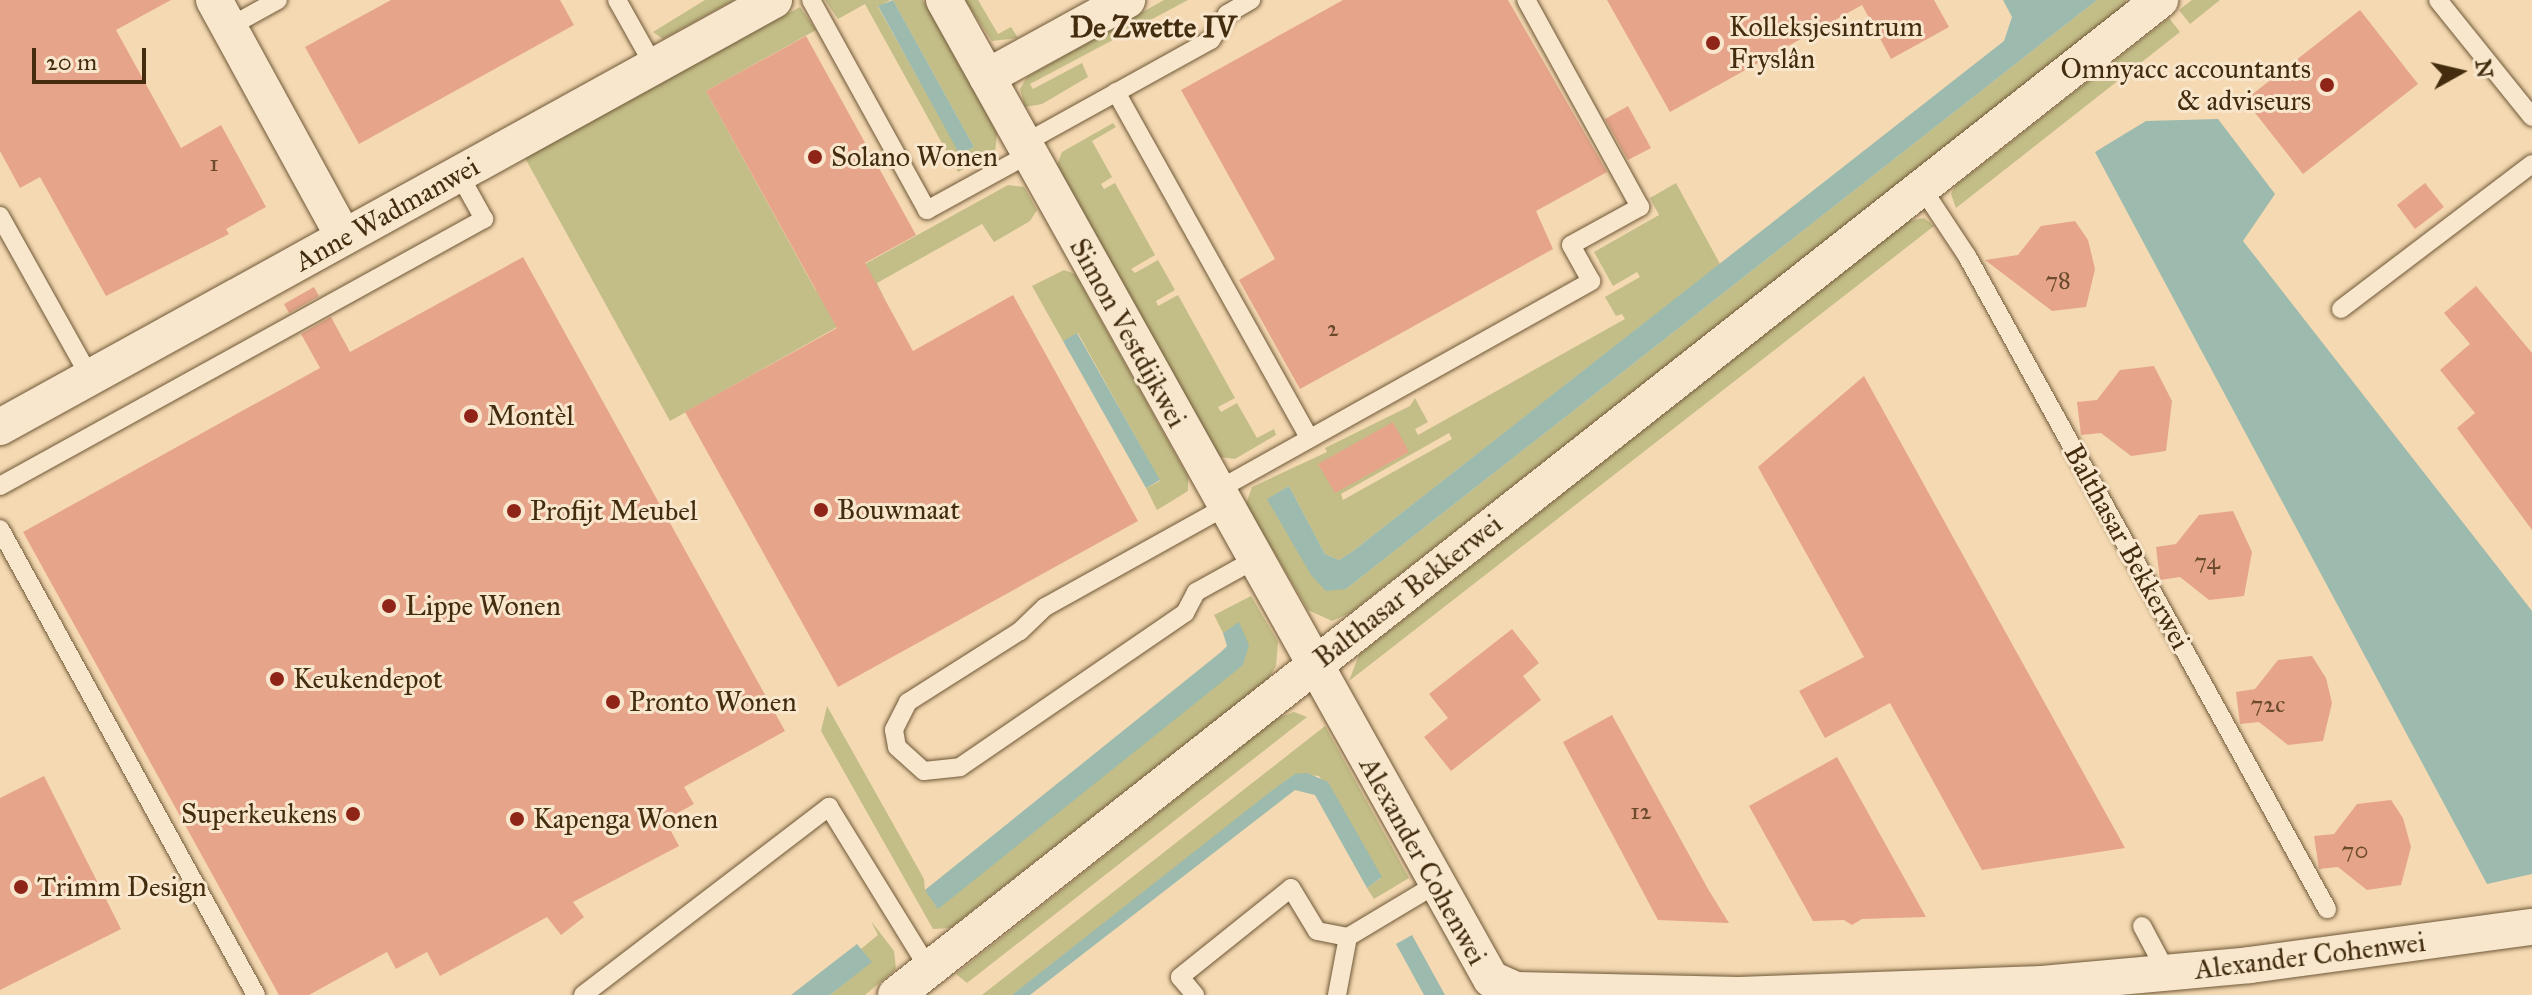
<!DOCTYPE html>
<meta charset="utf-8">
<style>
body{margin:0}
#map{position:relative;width:2532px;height:995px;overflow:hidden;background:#f4d9b2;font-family:"IM FELL Great Primer",serif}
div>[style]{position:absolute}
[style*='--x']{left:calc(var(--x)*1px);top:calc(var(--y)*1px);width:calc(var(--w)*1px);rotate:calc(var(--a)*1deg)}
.green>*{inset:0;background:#c3bd87}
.water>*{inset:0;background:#9cbaad}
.building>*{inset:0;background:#e6a58b}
.roads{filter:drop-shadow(0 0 2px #6f5837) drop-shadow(0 0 2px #6f5837)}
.lane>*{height:18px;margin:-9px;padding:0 9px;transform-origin:9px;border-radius:9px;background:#f8e6cd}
.street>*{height:36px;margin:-18px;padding:0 18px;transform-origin:18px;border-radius:18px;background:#f8e6cd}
.dots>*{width:22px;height:22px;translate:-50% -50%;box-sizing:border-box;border:4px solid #f8e6cd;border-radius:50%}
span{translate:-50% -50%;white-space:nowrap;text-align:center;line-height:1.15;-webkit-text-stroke:6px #f8e6cd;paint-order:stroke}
.number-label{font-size:24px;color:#6c4b2d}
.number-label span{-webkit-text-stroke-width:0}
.poi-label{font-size:28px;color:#432d0e}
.left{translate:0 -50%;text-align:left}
.right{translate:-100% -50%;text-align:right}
.street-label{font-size:28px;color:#432d0e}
.neighbourhood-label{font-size:30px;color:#432d0e;font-weight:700}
.north{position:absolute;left:2420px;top:32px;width:80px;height:80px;-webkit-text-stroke:6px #f8e6cd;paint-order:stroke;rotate:82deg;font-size:22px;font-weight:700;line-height:32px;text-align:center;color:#432d0e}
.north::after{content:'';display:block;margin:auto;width:28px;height:36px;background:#432d0e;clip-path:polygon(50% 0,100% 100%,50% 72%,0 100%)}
.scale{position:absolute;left:32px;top:48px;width:114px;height:36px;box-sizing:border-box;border:4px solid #432d0e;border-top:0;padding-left:10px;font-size:24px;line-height:28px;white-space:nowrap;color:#432d0e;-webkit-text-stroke:6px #f8e6cd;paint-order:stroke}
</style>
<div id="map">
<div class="green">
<i style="clip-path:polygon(705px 0,734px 0,663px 39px,653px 32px)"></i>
<i style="clip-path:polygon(825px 0,890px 0,878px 7px,961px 155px,974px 147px,893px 0,923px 0,997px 133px,995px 153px,958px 172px,865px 4px,838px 19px)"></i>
<i style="clip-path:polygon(965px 0,978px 0,998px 34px,1011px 27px,1018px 38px,992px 41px)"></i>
<i style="clip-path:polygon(1164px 0,1188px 0,1030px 84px,1033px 89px,1082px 63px,1088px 77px,1042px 104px,1025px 107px,1020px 89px,1027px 77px)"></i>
<i style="clip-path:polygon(evenodd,2097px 0,2126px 0,2126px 5px,1350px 613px,1332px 621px,1308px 610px,1246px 504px,1252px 487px,1327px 452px,1325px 448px,1410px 406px,1415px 398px,1428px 422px,1415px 429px,1418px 435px,1625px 319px,1622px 314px,1616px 316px,1605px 297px,1640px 277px,1637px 272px,1613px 286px,1594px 252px,1659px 215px,1650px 198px,1676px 183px,1720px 264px,1353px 551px,1339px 560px,1325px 554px,1289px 486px,1268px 499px,1346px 589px,2097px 0,1449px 433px,1452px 439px,1343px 500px,1341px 494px,1449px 433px)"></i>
<i style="clip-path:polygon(2192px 0,2220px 0,2190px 24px,2179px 10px)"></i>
<i style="clip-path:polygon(800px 7px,816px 30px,706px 91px,816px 291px,1008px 185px,1024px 187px,1037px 210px,1030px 221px,994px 242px,982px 224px,877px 283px,885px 300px,670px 421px,525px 158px)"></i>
<i style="clip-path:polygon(2169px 18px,2180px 32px,1956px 208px,1951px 194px,1955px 186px)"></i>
<i style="clip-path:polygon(1113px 123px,1116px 127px,1092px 141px,1112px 177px,1101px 184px,1104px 189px,1115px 183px,1155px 255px,1131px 269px,1135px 273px,1158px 260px,1175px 290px,1156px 301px,1158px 306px,1178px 295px,1235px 398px,1218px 407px,1221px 412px,1237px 403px,1257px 438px,1274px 429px,1276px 435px,1235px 459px,1220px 457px,1057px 165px,1062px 152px)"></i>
<i style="clip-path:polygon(1924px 218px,1934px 226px,1349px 681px,1359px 655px,1909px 221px)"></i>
<i style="clip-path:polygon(1064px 270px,1075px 274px,1188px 477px,1188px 491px,1157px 510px,1146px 488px,1160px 481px,1078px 333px,1063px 341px,1032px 286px)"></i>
<i style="clip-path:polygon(1251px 596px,1278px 642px,1276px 666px,1269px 678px,950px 928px,933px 929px,821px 731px,827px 706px,924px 879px,925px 890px,1243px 665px,1239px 623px,1223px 633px,1214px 615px)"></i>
<i style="clip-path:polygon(1294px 712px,1307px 717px,967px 983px,956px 974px,1278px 718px)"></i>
<i style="clip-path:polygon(1325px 726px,1409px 878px,1374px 899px,1367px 888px,1381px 878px,1319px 776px,1295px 774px,1012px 995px,982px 995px)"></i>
<i style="clip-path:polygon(871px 921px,894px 951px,896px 969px,865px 995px,830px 995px,871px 962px,861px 949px,878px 935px)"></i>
</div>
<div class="water">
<i style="clip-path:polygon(893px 0,974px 147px,960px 155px,878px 6px)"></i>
<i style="clip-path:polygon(2003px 0,2097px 0,1346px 589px,1326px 591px,1311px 575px,1267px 499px,1289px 486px,1325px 554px,1339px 560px,1353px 551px,2004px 41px,2012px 17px)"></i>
<i style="clip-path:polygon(2218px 119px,2275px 194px,2243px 241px,2532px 611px,2532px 874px,2487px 884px,2095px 152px,2146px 121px)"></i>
<i style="clip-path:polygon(1077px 333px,1160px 480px,1146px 488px,1063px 341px)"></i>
<i style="clip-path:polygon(1239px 622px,1249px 645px,1243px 665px,938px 909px,925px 890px,1221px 652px,1227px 646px,1223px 633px)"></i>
<i style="clip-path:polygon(1307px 773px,1328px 782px,1382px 877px,1367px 888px,1315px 795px,1295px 790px,1030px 995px,1012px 995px,1274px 789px,1295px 774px)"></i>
<i style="clip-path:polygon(1412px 935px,1445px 995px,1424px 995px,1401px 953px,1396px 944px)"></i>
<i style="clip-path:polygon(857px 944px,872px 962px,830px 995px,791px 995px)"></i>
</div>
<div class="building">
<i style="clip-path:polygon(0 0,171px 0,116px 30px,181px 148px,221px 125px,266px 207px,226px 229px,229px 234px,106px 296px,40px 177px,20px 188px,0 151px)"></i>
<i style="clip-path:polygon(391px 0,560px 0,574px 25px,359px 144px,305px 47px)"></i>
<i style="clip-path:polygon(1343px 0,1508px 0,1607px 172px,1536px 211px,1553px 249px,1300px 389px,1239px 280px,1275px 259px,1181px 90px)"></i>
<i style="clip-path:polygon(1607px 0,1934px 0,1949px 27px,1891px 59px,1862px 5px,1670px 112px)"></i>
<i style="clip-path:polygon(2360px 10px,2418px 84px,2303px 174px,2245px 100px)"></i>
<i style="clip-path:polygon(806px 36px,916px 235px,865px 263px,913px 351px,1013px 295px,1138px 521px,838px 687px,685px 412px,837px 328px,706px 91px)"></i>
<i style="clip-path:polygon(1628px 106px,1651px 148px,1628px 160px,1605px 119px)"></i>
<i style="clip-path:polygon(2425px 183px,2444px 207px,2415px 229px,2397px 205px)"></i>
<i style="clip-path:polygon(2075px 221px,2088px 240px,2095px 269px,2086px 307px,2052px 311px,1985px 260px,2018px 255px,2041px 226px)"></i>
<i style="clip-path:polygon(523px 257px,785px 731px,684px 787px,694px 804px,665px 820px,679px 846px,573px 902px,584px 917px,561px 935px,547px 917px,440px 976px,427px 952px,396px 969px,387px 952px,309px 995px,279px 995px,23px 532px,320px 368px,301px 334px,331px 317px,350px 352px)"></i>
<i style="clip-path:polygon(2476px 286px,2532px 353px,2532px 530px,2457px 428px,2475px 413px,2440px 370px,2470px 344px,2444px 313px)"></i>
<i style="clip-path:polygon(314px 287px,319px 296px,289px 313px,284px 304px)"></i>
<i style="clip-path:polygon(2154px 366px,2172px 401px,2166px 451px,2131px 456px,2101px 433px,2081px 435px,2077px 402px,2097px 400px,2120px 370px)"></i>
<i style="clip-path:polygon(1864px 376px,2001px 624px,2125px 848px,1982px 870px,1890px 703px,1825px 738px,1799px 691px,1864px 657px,1758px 467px)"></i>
<i style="clip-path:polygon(1393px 422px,1409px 452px,1335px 493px,1318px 464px)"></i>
<i style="clip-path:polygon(2233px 511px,2252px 552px,2244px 596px,2209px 600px,2180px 577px,2160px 580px,2156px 547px,2176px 544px,2199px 515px)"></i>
<i style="clip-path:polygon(1512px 629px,1539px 663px,1523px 676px,1541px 700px,1451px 771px,1424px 737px,1448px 718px,1429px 694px)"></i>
<i style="clip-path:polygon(2312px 656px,2326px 678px,2332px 703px,2323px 741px,2288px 745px,2259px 722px,2240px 724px,2236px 692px,2255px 689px,2278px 660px)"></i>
<i style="clip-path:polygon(1612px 715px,1708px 889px,1729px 923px,1658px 920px,1563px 742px)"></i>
<i style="clip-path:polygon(1837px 757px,1926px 917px,1862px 919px,1852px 925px,1844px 920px,1813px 921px,1749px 806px)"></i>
<i style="clip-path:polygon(44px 776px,121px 929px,0 990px,0 798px)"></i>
<i style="clip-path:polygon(2391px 800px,2403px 818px,2411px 847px,2401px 885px,2367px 890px,2338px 867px,2319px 869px,2314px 836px,2334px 834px,2357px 804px)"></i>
</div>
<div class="roads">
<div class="lane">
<i style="--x:617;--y:0;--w:76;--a:60.7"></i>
<i style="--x:811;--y:0;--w:240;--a:61.1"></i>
<i style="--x:927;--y:210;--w:116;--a:-28.8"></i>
<i style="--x:2438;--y:0;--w:150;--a:51.2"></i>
<i style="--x:229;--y:27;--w:56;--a:-28.9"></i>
<i style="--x:1116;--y:92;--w:396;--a:60.8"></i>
<i style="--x:1023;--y:144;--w:215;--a:-29"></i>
<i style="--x:1211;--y:40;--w:31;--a:-58"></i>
<i style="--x:1227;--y:14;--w:28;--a:-30"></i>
<i style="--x:1922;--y:188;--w:82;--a:56.5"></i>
<i style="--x:1967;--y:256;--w:746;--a:61.13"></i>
<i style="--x:0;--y:216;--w:184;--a:60.8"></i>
<i style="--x:2341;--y:309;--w:240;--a:-37.2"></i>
<i style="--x:0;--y:486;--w:553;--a:-28.88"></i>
<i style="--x:484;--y:219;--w:51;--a:-119.1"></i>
<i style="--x:1216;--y:491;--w:430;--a:-29.2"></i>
<i style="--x:1591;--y:281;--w:41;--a:-119.1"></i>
<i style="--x:1571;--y:245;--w:79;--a:-28.8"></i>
<i style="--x:1640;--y:207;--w:236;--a:-118.8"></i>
<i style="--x:1225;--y:507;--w:206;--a:150.9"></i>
<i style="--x:1045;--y:607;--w:35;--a:136"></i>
<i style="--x:1020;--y:631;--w:133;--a:147.6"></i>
<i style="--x:908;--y:702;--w:31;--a:117"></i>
<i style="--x:894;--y:730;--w:17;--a:80"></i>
<i style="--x:897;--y:747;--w:36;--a:42"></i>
<i style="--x:924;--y:771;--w:36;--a:-6"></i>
<i style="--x:960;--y:767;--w:273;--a:-34.4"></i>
<i style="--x:1185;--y:613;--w:24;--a:-62"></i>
<i style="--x:1196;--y:592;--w:66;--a:-28.9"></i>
<i style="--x:0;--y:529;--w:532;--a:61.22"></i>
<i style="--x:2142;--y:926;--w:53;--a:62"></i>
<i style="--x:583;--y:995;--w:310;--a:-37.4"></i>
<i style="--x:829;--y:807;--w:190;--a:58.3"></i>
<i style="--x:1195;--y:995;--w:23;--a:-130"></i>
<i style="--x:1180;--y:977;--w:142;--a:-38.7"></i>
<i style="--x:1291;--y:888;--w:50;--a:58.8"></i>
<i style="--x:1317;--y:931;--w:32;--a:11"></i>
<i style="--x:1337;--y:995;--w:59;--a:-79.3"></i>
<i style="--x:1348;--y:937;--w:101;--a:-30.9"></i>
</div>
<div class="street">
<i style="--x:214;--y:0;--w:270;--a:61.3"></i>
<i style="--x:944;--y:0;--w:1121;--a:60.81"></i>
<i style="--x:1491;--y:979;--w:27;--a:24"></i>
<i style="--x:1516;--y:990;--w:223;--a:1.3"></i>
<i style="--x:1739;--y:995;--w:303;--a:-2.1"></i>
<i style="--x:2042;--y:984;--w:209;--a:-5.2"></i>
<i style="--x:2250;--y:965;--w:285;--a:-7.7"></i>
<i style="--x:987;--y:77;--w:160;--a:-28.8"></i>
<i style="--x:0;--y:427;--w:884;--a:-28.88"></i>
<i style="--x:896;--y:995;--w:1609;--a:-38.21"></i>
</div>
</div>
<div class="dots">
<i style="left:1713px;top:43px;background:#8f2418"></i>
<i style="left:2327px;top:85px;background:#8f2418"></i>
<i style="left:815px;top:157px;background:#8f2418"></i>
<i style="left:471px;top:416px;background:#8f2418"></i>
<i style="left:821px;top:510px;background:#8f2418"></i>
<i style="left:514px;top:511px;background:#8f2418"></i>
<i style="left:389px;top:606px;background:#8f2418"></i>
<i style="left:277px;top:679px;background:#8f2418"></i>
<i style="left:613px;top:702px;background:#8f2418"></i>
<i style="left:353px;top:814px;background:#8f2418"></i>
<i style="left:517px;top:819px;background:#8f2418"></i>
<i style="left:21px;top:887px;background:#8f2418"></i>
</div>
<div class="number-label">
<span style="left:214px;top:164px">1</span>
<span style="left:2058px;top:281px">78</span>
<span style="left:1333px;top:329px">2</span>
<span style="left:2207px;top:562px">74</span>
<span style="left:2268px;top:705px">72c</span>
<span style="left:1641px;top:812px">12</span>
<span style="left:2355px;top:851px">70</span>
</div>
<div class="poi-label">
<span class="left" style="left:1729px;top:43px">Kolleksjesintrum<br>Fryslân</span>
<span class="right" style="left:2311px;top:85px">Omnyacc accountants<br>&amp; adviseurs</span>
<span class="left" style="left:831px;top:157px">Solano Wonen</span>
<span class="left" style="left:487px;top:416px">Montèl</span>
<span class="left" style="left:837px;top:510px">Bouwmaat</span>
<span class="left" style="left:530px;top:511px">Profijt Meubel</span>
<span class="left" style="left:405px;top:606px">Lippe Wonen</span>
<span class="left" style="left:293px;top:679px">Keukendepot</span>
<span class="left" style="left:629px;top:702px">Pronto Wonen</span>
<span class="right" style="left:337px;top:814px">Superkeukens</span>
<span class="left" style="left:533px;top:819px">Kapenga Wonen</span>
<span class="left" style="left:37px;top:887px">Trimm Design</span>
</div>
<div class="street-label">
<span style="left:387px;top:214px;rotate:-29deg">Anne Wadmanwei</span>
<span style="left:1128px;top:333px;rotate:61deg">Simon Vestdijkwei</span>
<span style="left:2127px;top:547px;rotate:61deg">Balthasar Bekkerwei</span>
<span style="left:1408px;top:591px;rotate:-38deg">Balthasar Bekkerwei</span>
<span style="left:1423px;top:861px;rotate:61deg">Alexander Cohenwei</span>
<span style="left:2310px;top:956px;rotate:-7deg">Alexander Cohenwei</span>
</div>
<div class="neighbourhood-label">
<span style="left:1153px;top:27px">De Zwette IV</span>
</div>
<div class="north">N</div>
<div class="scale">20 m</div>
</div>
